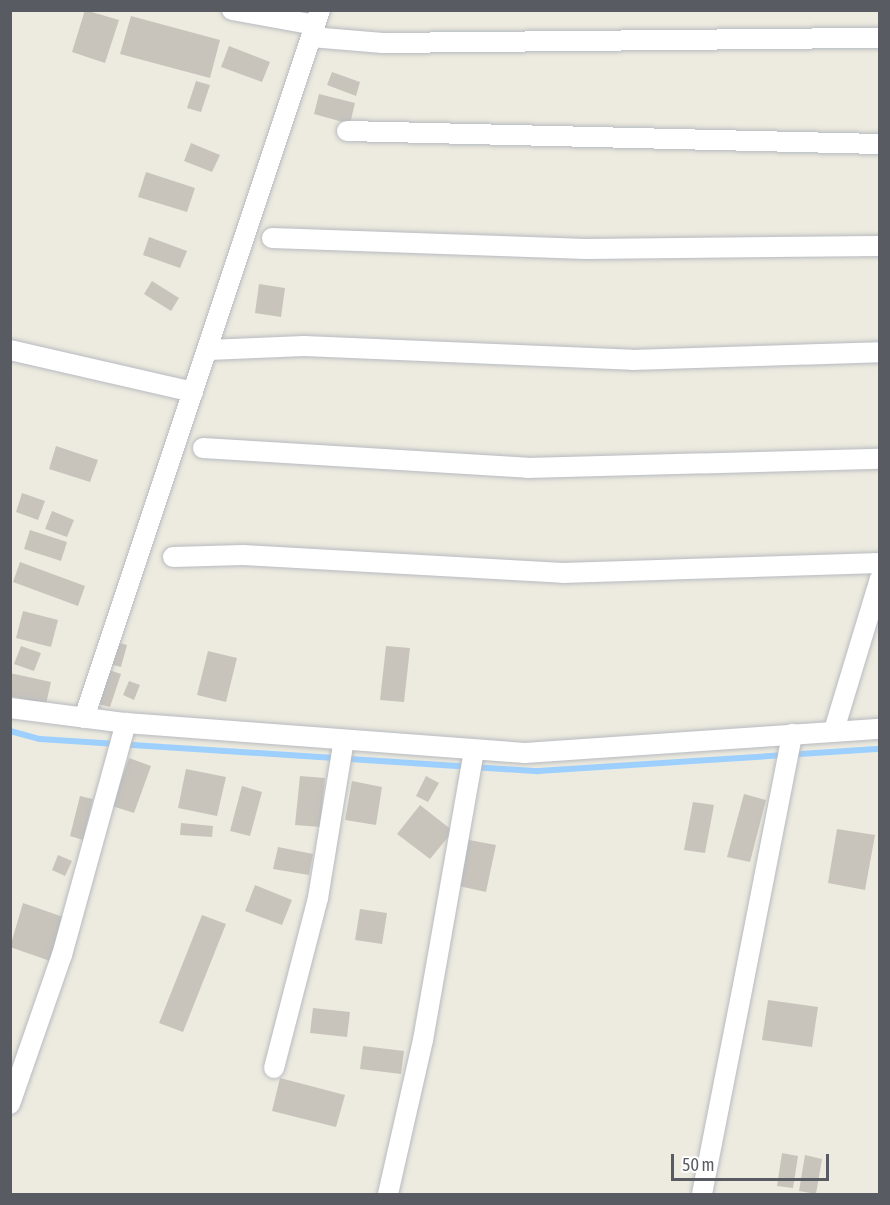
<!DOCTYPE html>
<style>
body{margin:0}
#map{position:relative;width:890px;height:1205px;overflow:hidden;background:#edebdf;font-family:"Asap Condensed",sans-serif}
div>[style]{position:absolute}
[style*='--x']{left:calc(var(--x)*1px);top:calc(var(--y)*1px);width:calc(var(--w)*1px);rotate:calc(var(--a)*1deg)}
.stream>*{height:6px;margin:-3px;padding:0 3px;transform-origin:3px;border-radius:3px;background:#9dd0ff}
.building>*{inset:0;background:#c8c4bc}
.roads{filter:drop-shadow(0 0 2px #b7bac0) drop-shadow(0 0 2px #b7bac0)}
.minor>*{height:20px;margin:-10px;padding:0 10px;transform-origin:10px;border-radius:10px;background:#fff}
span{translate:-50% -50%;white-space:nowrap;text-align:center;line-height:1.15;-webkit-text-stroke:4.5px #fff;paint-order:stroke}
.frame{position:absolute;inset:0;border:12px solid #585c62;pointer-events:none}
.scale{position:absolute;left:671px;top:1154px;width:158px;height:27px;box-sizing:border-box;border:3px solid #585c62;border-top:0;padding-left:8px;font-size:18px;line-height:21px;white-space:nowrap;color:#585c62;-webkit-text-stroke:4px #fff;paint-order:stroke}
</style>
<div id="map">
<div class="stream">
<i style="--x:10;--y:731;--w:31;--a:15"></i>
<i style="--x:40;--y:739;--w:499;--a:3.7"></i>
<i style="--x:538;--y:771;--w:343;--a:-3.7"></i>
</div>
<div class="building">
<i style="clip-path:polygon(85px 10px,119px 20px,105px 63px,72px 52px)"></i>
<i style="clip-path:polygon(131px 16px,220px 40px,210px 78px,120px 54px)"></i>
<i style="clip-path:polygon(229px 46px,270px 62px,262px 82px,221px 67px)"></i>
<i style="clip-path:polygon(332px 72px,360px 82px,356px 96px,327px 85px)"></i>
<i style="clip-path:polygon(196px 81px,210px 85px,201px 112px,187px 108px)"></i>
<i style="clip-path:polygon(319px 94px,355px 103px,350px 124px,314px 114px)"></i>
<i style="clip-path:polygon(191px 143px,220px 155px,212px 172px,184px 161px)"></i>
<i style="clip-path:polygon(146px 172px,195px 188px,187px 212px,138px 197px)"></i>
<i style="clip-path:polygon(149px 237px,187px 251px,180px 268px,143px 255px)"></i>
<i style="clip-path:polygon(152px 281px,179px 298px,171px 311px,144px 294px)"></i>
<i style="clip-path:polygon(259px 284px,285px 288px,281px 317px,255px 313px)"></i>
<i style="clip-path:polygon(56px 446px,98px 460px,90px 482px,49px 469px)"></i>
<i style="clip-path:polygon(22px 493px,45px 501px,38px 520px,16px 512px)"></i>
<i style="clip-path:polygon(52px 511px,74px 520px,67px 537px,45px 529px)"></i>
<i style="clip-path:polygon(30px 530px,67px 542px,61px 561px,24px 549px)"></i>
<i style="clip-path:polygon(20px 562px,85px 586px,78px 606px,13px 582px)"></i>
<i style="clip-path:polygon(23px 611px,58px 620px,51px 647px,16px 638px)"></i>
<i style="clip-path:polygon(112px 641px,127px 645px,121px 667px,107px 663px)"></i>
<i style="clip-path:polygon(21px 646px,41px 653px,34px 671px,14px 664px)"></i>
<i style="clip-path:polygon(386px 646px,410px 648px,404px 702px,380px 700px)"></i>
<i style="clip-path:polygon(208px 651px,237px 658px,226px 702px,197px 695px)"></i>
<i style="clip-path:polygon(106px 669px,121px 674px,110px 707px,95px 703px)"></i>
<i style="clip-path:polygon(10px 673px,51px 682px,46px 704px,10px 696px)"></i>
<i style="clip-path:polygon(129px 681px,140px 685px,134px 700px,123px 695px)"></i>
<i style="clip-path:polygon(129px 758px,151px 766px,134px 813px,112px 806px)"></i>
<i style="clip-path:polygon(186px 769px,226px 777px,217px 816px,178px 808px)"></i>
<i style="clip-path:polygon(300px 776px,325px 778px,320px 827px,295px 825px)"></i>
<i style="clip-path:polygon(426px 776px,439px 783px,428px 802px,416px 796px)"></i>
<i style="clip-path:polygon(352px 781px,382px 787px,376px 825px,345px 820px)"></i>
<i style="clip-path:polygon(242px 786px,262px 792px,250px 836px,230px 831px)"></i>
<i style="clip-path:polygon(744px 794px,766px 800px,750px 862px,727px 857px)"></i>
<i style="clip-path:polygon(80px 796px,93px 799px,83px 840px,70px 836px)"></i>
<i style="clip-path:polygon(693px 802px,714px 805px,705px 853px,684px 850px)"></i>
<i style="clip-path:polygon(420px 805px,453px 831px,430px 859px,397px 834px)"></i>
<i style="clip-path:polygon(181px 823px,213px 826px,212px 837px,180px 835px)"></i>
<i style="clip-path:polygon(837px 829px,875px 835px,865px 890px,828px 883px)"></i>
<i style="clip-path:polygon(464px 839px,496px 845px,486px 892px,454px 885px)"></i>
<i style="clip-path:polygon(278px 847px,313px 854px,309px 875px,273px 869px)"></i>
<i style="clip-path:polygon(58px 855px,72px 861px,65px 876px,52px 870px)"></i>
<i style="clip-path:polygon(255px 885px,292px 900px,282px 925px,245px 911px)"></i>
<i style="clip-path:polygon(23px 903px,69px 919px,53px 962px,10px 947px)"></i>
<i style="clip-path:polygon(360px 909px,387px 913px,382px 944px,355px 940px)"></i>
<i style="clip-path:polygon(202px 915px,226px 924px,183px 1032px,159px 1023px)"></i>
<i style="clip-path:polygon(768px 1000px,818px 1007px,812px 1047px,762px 1040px)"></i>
<i style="clip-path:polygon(313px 1008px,350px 1012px,347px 1037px,310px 1033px)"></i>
<i style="clip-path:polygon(363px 1046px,404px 1051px,401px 1074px,360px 1069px)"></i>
<i style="clip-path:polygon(280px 1078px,345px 1095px,336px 1127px,272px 1111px)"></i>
<i style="clip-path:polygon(782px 1153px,798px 1156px,793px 1188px,777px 1186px)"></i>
<i style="clip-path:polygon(805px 1155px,822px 1159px,816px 1194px,799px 1191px)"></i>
</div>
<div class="roads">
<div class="minor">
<i style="--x:232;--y:10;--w:84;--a:10.2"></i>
<i style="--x:311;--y:37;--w:72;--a:4.8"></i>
<i style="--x:383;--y:43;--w:497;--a:-0.6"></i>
<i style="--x:347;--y:131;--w:533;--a:1.4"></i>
<i style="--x:272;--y:238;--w:314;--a:2"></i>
<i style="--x:586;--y:249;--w:294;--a:-0.6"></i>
<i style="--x:10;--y:350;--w:188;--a:12.9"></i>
<i style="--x:208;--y:350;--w:96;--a:-2.4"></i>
<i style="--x:304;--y:346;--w:328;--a:2.4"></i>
<i style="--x:632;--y:360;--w:248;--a:-1.8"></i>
<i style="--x:203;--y:448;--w:325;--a:3.5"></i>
<i style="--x:527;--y:468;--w:353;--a:-1.5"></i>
<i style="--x:173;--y:557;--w:70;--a:-1.6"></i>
<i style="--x:243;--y:555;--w:320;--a:3.2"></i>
<i style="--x:562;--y:573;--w:318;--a:-1.8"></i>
<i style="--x:10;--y:708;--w:117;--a:7.4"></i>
<i style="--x:126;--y:723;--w:400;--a:4.3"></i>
<i style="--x:525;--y:753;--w:356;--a:-3.9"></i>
<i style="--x:84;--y:718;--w:746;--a:-71.57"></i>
<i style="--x:834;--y:730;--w:158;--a:-73.1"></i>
<i style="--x:274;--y:1068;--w:176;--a:-75.5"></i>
<i style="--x:318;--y:898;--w:160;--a:-80.7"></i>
<i style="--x:10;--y:1104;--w:158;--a:-70.8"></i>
<i style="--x:62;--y:955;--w:241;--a:-74.6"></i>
<i style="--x:388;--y:1194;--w:158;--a:-77.2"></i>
<i style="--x:423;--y:1040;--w:294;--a:-80"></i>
<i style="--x:702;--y:1194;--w:469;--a:-78.9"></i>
</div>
</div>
<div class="frame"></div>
<div class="scale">50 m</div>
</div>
